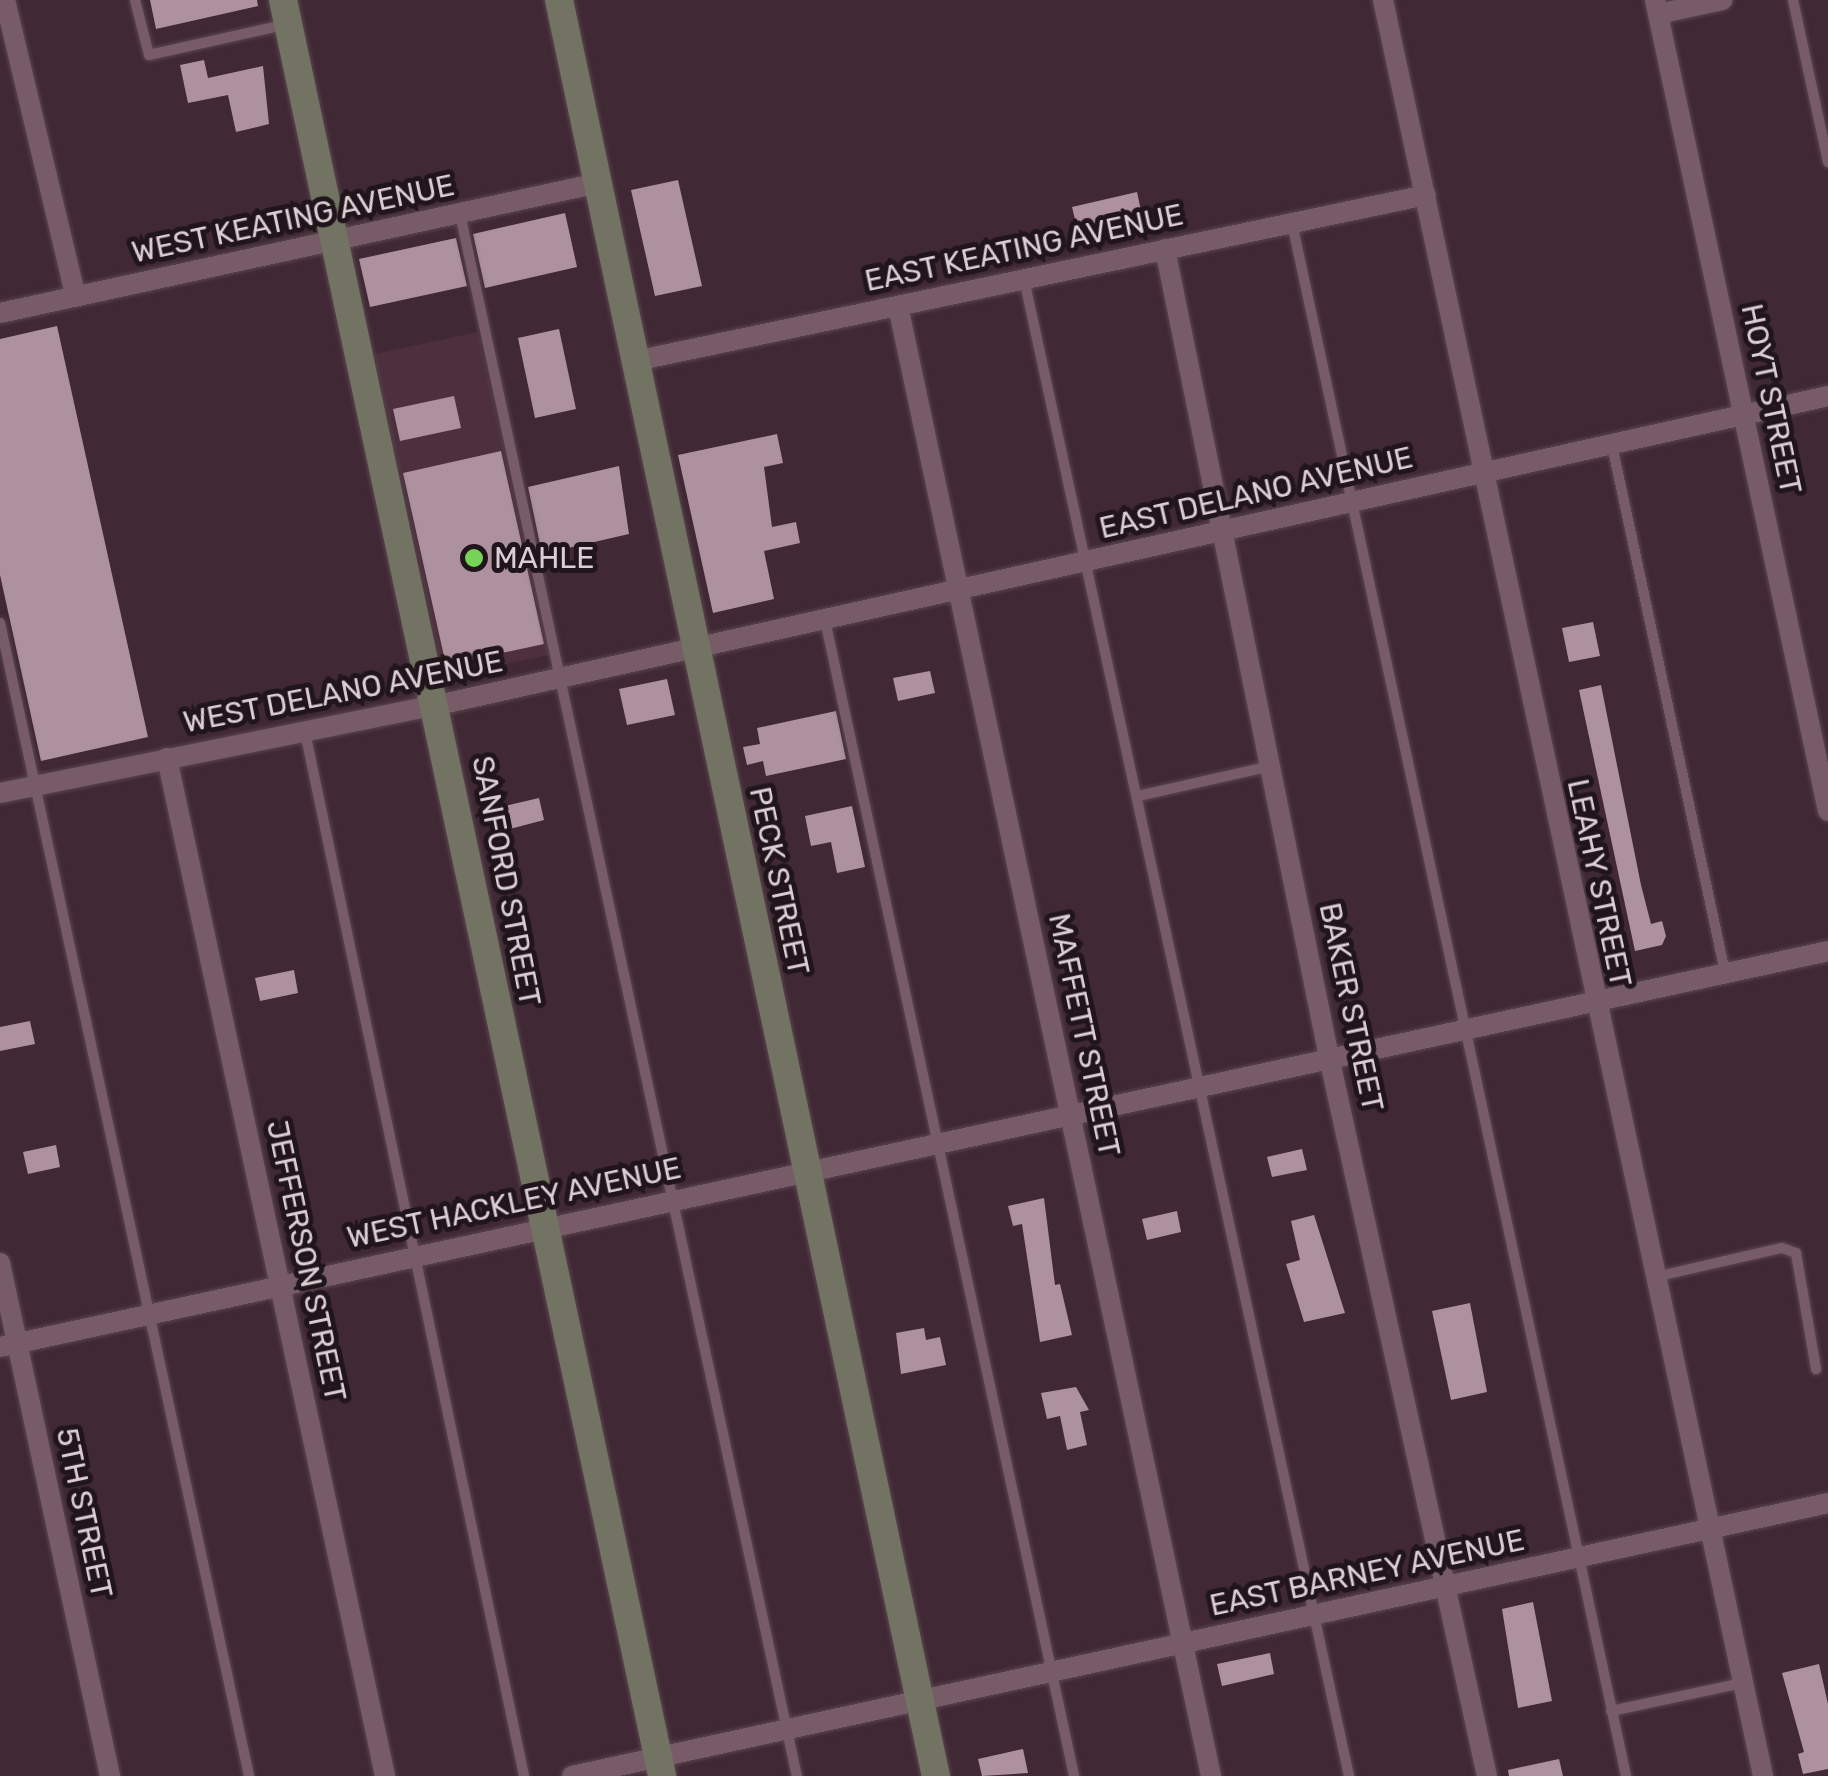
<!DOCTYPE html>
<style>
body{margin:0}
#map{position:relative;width:1828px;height:1776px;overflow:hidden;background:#402834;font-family:Rubik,sans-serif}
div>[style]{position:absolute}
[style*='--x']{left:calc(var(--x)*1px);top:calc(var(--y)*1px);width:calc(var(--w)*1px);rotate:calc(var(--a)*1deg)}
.built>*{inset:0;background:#4d2f3e}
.building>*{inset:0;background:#ae919e}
.roads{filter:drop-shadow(0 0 2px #59464f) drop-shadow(0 0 2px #59464f)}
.lane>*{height:10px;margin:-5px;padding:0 5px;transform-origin:5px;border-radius:5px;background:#775c68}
.street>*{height:20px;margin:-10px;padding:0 10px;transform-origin:10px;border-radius:10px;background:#775c68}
.secondary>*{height:28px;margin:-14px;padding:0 14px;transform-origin:14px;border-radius:14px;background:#727362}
.dots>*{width:28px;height:28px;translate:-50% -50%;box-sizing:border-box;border:5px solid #20151a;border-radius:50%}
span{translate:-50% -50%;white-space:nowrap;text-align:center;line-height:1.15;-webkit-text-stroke:10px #20151a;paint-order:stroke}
.street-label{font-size:30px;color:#ddcdd4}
.poi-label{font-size:30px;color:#ddcdd4}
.left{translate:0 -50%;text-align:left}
</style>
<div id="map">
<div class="built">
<i style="clip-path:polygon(478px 332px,549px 655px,444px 677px,374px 354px)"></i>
</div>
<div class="building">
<i style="clip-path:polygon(150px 0,257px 0,258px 6px,156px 29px)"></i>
<i style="clip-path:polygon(204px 60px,208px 78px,263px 66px,269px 124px,236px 132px,228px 95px,188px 103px,180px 65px)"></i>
<i style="clip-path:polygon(678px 180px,702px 286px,655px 296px,631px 190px)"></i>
<i style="clip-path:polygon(1137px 192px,1144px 225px,1080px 240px,1072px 207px)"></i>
<i style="clip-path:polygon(565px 213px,577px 267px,485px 288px,473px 234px)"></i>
<i style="clip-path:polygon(456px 238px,467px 286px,370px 307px,359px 259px)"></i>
<i style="clip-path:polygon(57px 326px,148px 737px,41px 761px,0 575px,0 339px)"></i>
<i style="clip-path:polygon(559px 329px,576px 409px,535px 418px,518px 338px)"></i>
<i style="clip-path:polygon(454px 396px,461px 428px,400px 441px,393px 409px)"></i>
<i style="clip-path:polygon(777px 434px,783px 463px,764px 467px,772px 527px,796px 522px,800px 543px,764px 551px,774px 599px,713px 613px,678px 455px)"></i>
<i style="clip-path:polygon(501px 451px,544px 644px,446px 665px,403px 473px)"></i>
<i style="clip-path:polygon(619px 466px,629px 534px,542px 554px,528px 487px)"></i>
<i style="clip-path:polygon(1593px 622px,1600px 656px,1569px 662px,1562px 628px)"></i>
<i style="clip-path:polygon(930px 671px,935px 693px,898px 701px,893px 678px)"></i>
<i style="clip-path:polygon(667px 679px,675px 715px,627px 725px,619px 689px)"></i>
<i style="clip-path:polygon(1601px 685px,1641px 885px,1651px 924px,1662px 921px,1666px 936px,1662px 945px,1635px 951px,1579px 690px)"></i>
<i style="clip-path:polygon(836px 711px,846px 759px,766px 776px,763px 761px,747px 765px,743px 747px,760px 744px,757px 728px)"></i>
<i style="clip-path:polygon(539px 798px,544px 820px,510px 829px,505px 806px)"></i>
<i style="clip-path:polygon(852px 806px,865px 867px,837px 873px,831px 842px,811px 846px,805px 816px)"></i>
<i style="clip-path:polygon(294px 970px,298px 993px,260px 1001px,255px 978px)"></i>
<i style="clip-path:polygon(30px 1021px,35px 1044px,0 1051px,0 1027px)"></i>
<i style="clip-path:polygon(56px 1145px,60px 1167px,28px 1174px,23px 1152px)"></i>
<i style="clip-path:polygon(1302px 1149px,1307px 1170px,1272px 1177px,1267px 1157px)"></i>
<i style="clip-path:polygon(1044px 1198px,1055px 1285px,1060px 1284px,1072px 1335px,1040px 1342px,1022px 1224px,1013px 1226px,1008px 1206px)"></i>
<i style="clip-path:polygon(1177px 1211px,1181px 1232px,1147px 1240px,1142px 1219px)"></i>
<i style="clip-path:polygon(1314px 1215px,1345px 1313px,1304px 1322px,1286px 1264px,1300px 1260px,1291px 1221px)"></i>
<i style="clip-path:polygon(1470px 1303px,1487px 1392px,1451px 1400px,1432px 1311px)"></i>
<i style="clip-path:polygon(924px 1328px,926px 1340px,940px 1337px,946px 1365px,901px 1374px,896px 1333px)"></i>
<i style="clip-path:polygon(1076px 1387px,1089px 1410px,1080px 1412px,1087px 1445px,1067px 1450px,1060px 1416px,1047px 1419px,1041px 1393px)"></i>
<i style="clip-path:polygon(1533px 1602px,1552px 1701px,1518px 1708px,1502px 1609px)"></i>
<i style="clip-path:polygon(1270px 1653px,1274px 1674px,1222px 1686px,1217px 1664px)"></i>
<i style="clip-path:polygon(1819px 1664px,1828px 1704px,1828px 1769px,1803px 1774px,1798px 1754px,1804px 1752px,1782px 1673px)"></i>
<i style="clip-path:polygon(1023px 1749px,1028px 1773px,982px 1776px,978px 1759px)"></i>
<i style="clip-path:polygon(1559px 1759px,1563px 1776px,1509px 1776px,1508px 1770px)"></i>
</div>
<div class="roads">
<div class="lane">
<i style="--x:135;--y:0;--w:57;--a:75.7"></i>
<i style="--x:149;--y:55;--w:142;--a:-12.6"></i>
<i style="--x:1793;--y:0;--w:166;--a:77.8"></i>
<i style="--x:460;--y:214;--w:1598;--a:77.83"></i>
<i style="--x:1292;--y:223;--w:1589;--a:77.86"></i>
<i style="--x:1024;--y:279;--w:1532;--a:77.75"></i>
<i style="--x:1612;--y:445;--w:539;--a:77.9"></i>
<i style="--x:825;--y:620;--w:1183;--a:77.84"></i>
<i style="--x:0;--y:623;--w:1180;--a:77.81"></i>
<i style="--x:305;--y:732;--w:1067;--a:78.15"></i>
<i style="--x:1138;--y:796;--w:136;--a:-12.7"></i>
<i style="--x:1655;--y:1277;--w:130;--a:-12.9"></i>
<i style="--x:1782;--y:1248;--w:15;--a:20"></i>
<i style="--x:1796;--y:1253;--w:118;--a:80.2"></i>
<i style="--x:1611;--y:1711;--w:135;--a:-12"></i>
</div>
<div class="street">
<i style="--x:5;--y:0;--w:305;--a:76.6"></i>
<i style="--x:1383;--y:0;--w:1816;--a:77.92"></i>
<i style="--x:1655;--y:0;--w:829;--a:77.96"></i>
<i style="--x:1658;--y:14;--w:66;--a:-12.3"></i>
<i style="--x:1165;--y:249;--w:824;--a:78.53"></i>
<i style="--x:1329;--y:1057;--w:736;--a:77.61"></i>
<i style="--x:898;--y:306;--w:1503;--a:77.98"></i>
<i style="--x:0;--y:313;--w:612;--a:-12.26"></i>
<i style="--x:635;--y:361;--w:808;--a:-11.85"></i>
<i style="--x:167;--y:758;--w:1041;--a:77.91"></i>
<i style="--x:0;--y:793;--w:447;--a:-11.4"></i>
<i style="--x:438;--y:705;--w:1424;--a:-12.53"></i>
<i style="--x:0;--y:1263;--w:525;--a:77.9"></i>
<i style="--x:0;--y:1347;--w:1870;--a:-12.22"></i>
<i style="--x:572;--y:1776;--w:1285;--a:-12.26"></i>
</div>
<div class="secondary">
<i style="--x:283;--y:0;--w:1816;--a:77.95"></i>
<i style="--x:559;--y:0;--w:1816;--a:78.02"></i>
</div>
</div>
<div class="dots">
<i style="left:474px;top:558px;background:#77d259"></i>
</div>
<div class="street-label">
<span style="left:293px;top:219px;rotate:-12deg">WEST KEATING AVENUE</span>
<span style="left:1024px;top:248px;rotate:-12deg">EAST KEATING AVENUE</span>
<span style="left:1771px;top:399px;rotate:78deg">HOYT STREET</span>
<span style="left:1256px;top:493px;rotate:-13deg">EAST DELANO AVENUE</span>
<span style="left:343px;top:692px;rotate:-11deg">WEST DELANO AVENUE</span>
<span style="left:506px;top:881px;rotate:79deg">SANFORD STREET</span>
<span style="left:779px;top:881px;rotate:78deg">PECK STREET</span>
<span style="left:1599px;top:883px;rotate:78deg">LEAHY STREET</span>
<span style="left:1351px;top:1007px;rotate:78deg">BAKER STREET</span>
<span style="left:1084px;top:1035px;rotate:78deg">MAFFETT STREET</span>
<span style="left:514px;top:1203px;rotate:-12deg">WEST HACKLEY AVENUE</span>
<span style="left:306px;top:1261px;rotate:78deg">JEFFERSON STREET</span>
<span style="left:84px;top:1513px;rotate:78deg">5TH STREET</span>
<span style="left:1367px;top:1573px;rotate:-12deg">EAST BARNEY AVENUE</span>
</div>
<div class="poi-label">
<span class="left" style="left:494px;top:558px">MAHLE</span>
</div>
</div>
